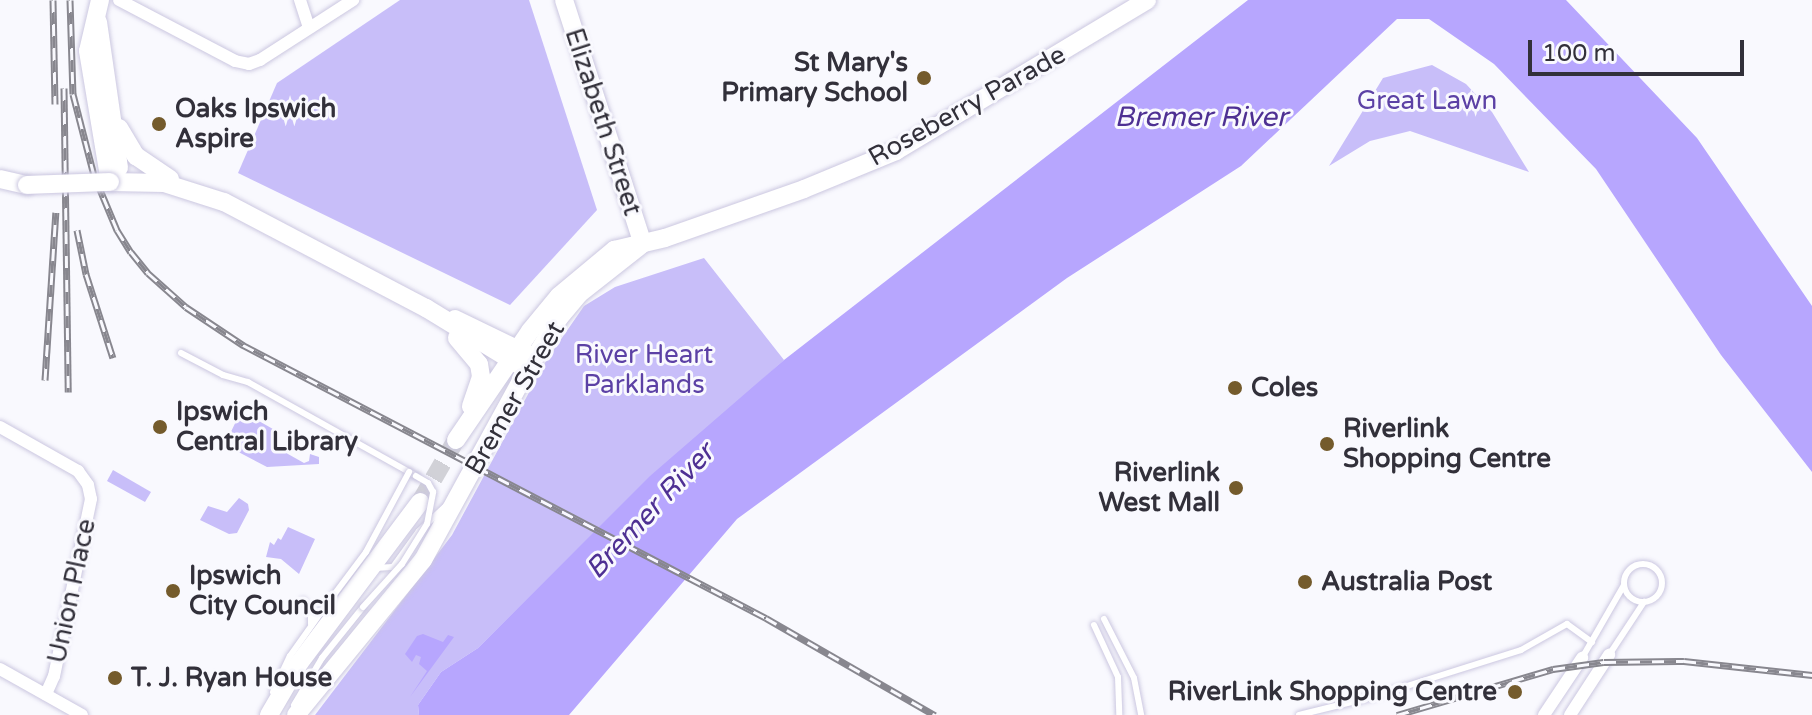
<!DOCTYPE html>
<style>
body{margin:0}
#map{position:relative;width:1812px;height:715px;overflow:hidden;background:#f9f9fe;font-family:"Varela Round",sans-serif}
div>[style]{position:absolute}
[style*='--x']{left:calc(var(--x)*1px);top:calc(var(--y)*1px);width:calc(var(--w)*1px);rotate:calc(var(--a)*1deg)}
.green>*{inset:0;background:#c8bef9}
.water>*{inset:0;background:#b7a6fe}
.secondary-tunnel>*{height:18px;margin-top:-9px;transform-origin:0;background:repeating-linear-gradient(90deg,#d1d1d7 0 18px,transparent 0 27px)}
.roads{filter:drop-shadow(0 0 2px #cbc7e0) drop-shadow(0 0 2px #cbc7e0)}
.lane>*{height:6px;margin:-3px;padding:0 3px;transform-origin:3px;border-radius:3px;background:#fff}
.lane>.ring{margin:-3px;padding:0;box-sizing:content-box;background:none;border:6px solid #fff;border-radius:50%}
.street>*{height:12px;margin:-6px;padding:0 6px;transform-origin:6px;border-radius:6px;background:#fff}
.secondary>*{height:18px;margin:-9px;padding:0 9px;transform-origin:9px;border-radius:9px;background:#fff}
.rail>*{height:7px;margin-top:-3.5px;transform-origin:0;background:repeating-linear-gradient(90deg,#f9f9fe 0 12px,#88878f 0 24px);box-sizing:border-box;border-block:2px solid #88878f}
.bridges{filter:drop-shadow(0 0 2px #cbc7e0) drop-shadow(0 0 2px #cbc7e0)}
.lane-bridge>*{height:6px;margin:-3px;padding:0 3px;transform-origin:3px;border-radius:3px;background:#fff}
.secondary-bridge>*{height:18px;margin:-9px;padding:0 9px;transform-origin:9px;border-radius:9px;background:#fff}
.dots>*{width:22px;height:22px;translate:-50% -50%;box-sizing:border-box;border:4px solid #f9f9fe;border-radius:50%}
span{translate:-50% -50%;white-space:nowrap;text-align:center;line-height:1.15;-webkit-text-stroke:6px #f9f9fe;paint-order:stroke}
.poi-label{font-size:26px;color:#32303a;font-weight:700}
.right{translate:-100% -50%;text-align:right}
.left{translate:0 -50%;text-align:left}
.park-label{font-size:26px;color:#5c41a5}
.street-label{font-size:26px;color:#32303a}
.water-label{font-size:28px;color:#4e3093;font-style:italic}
.scale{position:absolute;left:1528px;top:40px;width:216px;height:36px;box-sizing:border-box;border:4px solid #32303a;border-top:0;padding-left:10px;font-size:24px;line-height:28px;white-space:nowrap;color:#32303a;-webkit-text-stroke:6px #f9f9fe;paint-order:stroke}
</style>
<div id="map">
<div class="green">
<i style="clip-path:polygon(400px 0,529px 0,597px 210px,510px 305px,238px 173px,277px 83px)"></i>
<i style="clip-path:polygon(1432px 65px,1466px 84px,1492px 112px,1529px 172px,1410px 131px,1370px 141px,1329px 166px,1383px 78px)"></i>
<i style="clip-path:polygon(704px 258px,784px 360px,619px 508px,478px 648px,441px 672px,418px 705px,419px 715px,315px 715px,452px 535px,546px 361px,584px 306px,615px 287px)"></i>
<i style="clip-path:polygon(241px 411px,280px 433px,271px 437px,272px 445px,304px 463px,309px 461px,310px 454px,319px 457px,319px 464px,267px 467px,229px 447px,227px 440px)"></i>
<i style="clip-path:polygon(113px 470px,151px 492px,145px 502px,107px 481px)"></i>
<i style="clip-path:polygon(239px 498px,248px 504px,249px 510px,237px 533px,229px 534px,200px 520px,208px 506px,227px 512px)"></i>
<i style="clip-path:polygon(288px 527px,315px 539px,299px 574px,281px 559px,266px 557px,270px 542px,274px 545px,278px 538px,281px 540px)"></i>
</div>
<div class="water">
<i style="clip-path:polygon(1248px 0,1566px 0,1697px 138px,1812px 306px,1812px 472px,1721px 355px,1596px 169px,1494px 64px,1429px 19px,1397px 19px,1241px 166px,1067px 278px,737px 519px,569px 715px,419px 715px,418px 705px,441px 672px,478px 648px,650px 476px,784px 360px)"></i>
<i style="clip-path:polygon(423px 634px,443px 642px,448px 635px,454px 637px,410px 697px,427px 671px,419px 664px,421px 657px,416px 655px,412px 662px,405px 654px,417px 636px)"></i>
</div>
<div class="secondary-tunnel">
<i style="--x:420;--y:502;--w:72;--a:-59.9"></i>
</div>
<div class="roads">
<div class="lane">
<i style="--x:181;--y:353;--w:47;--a:27.6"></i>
<i style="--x:223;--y:375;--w:26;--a:16"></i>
<i style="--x:248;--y:382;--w:193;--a:29.2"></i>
<i class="ring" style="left:1624px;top:564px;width:32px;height:32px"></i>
<i style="--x:374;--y:568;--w:19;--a:-3"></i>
<i style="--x:393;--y:567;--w:44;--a:-54.2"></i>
<i style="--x:419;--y:531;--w:37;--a:-43"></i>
<i style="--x:303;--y:601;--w:14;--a:54"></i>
<i style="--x:311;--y:612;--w:12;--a:90"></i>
<i style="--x:1104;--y:619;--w:66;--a:63"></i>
<i style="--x:1134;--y:678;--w:38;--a:79"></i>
<i style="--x:1094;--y:625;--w:57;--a:65.2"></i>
<i style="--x:1118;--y:677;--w:38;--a:88"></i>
<i style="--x:1609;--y:655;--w:64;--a:-56.6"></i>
<i style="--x:1582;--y:658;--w:84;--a:-60.1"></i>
<i style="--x:273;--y:692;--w:40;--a:-65"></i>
<i style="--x:290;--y:656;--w:64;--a:-54.6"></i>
<i style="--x:294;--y:705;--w:55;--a:-59.2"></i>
<i style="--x:322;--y:658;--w:65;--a:-51.2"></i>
<i style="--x:1299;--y:715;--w:75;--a:-13.9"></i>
<i style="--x:1372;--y:697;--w:156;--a:-17.5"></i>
<i style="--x:1521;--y:650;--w:53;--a:-29.5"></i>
<i style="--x:1567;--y:624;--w:31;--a:36"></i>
</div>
<div class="street">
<i style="--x:119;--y:0;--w:131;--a:27.7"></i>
<i style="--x:235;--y:61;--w:14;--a:12"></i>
<i style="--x:249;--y:64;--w:12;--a:-20"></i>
<i style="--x:260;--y:60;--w:111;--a:-32.8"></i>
<i style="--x:300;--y:0;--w:29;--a:72"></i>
<i style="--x:0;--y:427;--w:90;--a:29.4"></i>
<i style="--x:78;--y:471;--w:17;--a:54"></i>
<i style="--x:88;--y:485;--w:14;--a:78"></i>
<i style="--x:91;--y:499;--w:181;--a:101.8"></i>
<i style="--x:54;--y:676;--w:20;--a:114"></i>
<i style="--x:0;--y:669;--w:94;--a:29.3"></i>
<i style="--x:1544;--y:715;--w:69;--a:-56.3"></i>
<i style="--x:1570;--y:715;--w:72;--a:-57"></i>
</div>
<div class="secondary">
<i style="--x:100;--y:0;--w:52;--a:103.2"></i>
<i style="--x:88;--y:51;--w:133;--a:80.5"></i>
<i style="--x:110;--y:182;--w:54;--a:1.1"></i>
<i style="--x:164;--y:183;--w:63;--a:17.6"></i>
<i style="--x:224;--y:202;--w:228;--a:27.7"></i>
<i style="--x:426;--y:308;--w:119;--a:31.5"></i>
<i style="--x:564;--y:0;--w:256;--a:72.1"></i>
<i style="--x:98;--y:22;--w:147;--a:81.8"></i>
<i style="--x:119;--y:128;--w:33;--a:59"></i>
<i style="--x:136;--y:156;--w:41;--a:34.1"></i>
<i style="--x:0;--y:179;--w:28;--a:13"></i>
<i style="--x:455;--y:319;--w:82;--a:25.9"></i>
<i style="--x:457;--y:338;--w:34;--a:50"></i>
<i style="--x:479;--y:364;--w:13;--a:81"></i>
<i style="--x:481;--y:377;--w:31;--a:109"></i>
<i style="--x:456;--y:440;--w:132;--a:-55.8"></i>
<i style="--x:530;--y:331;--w:45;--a:-50.4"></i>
<i style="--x:559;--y:296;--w:72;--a:-39.9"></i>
<i style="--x:614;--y:250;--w:52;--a:-13.2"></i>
<i style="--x:665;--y:238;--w:147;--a:-19.4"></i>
<i style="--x:804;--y:189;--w:100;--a:-22.4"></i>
<i style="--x:896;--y:151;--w:293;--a:-31"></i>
<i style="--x:269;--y:715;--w:61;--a:-59.7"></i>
<i style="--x:300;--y:662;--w:200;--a:-53.1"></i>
<i style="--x:296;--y:715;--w:200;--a:-50.7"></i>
<i style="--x:423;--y:560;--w:217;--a:-61.3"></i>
<i style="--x:527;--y:370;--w:61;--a:-58.4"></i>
<i style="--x:559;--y:318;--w:31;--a:-50"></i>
<i style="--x:579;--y:294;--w:78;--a:-38.2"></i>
</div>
</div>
<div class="rail">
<i style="--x:53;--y:0;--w:104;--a:88.9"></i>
<i style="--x:70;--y:0;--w:94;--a:88.2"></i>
<i style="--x:73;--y:94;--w:84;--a:75.5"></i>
<i style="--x:94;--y:175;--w:60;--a:67.3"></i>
<i style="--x:117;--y:230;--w:26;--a:58"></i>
<i style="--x:131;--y:252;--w:27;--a:51"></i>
<i style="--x:148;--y:273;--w:51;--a:41.8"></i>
<i style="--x:186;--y:307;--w:69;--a:33.7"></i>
<i style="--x:243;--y:345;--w:590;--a:27.56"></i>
<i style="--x:766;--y:618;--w:195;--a:29.9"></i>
<i style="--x:64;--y:88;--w:304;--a:89.2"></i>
<i style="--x:77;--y:230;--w:45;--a:78.4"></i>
<i style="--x:86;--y:274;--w:88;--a:72.2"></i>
<i style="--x:45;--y:380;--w:168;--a:-86.3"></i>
<i style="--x:1397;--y:715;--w:163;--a:-16.4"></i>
<i style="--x:1553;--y:669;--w:51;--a:-7.8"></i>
<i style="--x:1604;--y:662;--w:80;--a:-0.7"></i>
<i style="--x:1684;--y:661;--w:129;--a:6.2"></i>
</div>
<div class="bridges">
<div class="lane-bridge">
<i style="--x:327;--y:604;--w:65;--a:-53.1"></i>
<i style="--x:366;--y:552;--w:91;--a:-61.7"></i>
<i style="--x:363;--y:607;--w:58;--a:-47.8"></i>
<i style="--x:402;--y:564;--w:47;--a:-58"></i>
<i style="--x:427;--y:524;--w:33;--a:-79"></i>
<i style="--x:433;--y:492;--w:10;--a:-119"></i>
<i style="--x:428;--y:483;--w:14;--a:-150"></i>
</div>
<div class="secondary-bridge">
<i style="--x:27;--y:185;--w:83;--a:-2.1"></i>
</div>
</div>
<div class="dots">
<i style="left:924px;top:78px;background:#745b2c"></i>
<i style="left:159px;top:124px;background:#745b2c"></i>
<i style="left:1235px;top:388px;background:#745b2c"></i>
<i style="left:160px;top:427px;background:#745b2c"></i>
<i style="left:1327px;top:444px;background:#745b2c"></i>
<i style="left:1236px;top:488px;background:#745b2c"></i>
<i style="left:1305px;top:582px;background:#745b2c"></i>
<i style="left:173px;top:591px;background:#745b2c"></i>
<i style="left:115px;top:678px;background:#745b2c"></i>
<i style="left:1515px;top:692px;background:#745b2c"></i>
</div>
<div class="poi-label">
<span class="right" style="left:908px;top:78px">St Mary's<br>Primary School</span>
<span class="left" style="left:175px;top:124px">Oaks Ipswich<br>Aspire</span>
<span class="left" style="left:1251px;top:388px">Coles</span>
<span class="left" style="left:176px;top:427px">Ipswich<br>Central Library</span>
<span class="left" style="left:1343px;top:444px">Riverlink<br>Shopping Centre</span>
<span class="right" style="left:1220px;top:488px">Riverlink<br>West Mall</span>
<span class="left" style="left:189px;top:591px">Ipswich<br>City Council</span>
<span class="left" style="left:1321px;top:582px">Australia Post</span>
<span class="left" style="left:131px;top:678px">T. J. Ryan House</span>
<span class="right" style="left:1497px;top:692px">RiverLink Shopping Centre</span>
</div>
<div class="park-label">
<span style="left:1427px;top:101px">Great Lawn</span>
<span style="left:644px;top:370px">River Heart<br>Parklands</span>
</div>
<div class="street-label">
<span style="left:967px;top:106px;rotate:-29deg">Roseberry Parade</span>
<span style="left:603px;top:122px;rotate:72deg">Elizabeth Street</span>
<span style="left:515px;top:398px;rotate:-60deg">Bremer Street</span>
<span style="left:72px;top:591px;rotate:-78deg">Union Place</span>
</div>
<div class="water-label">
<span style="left:1201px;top:117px">Bremer River</span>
<span style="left:650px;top:511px;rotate:-47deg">Bremer River</span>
</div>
<div class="scale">100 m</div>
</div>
